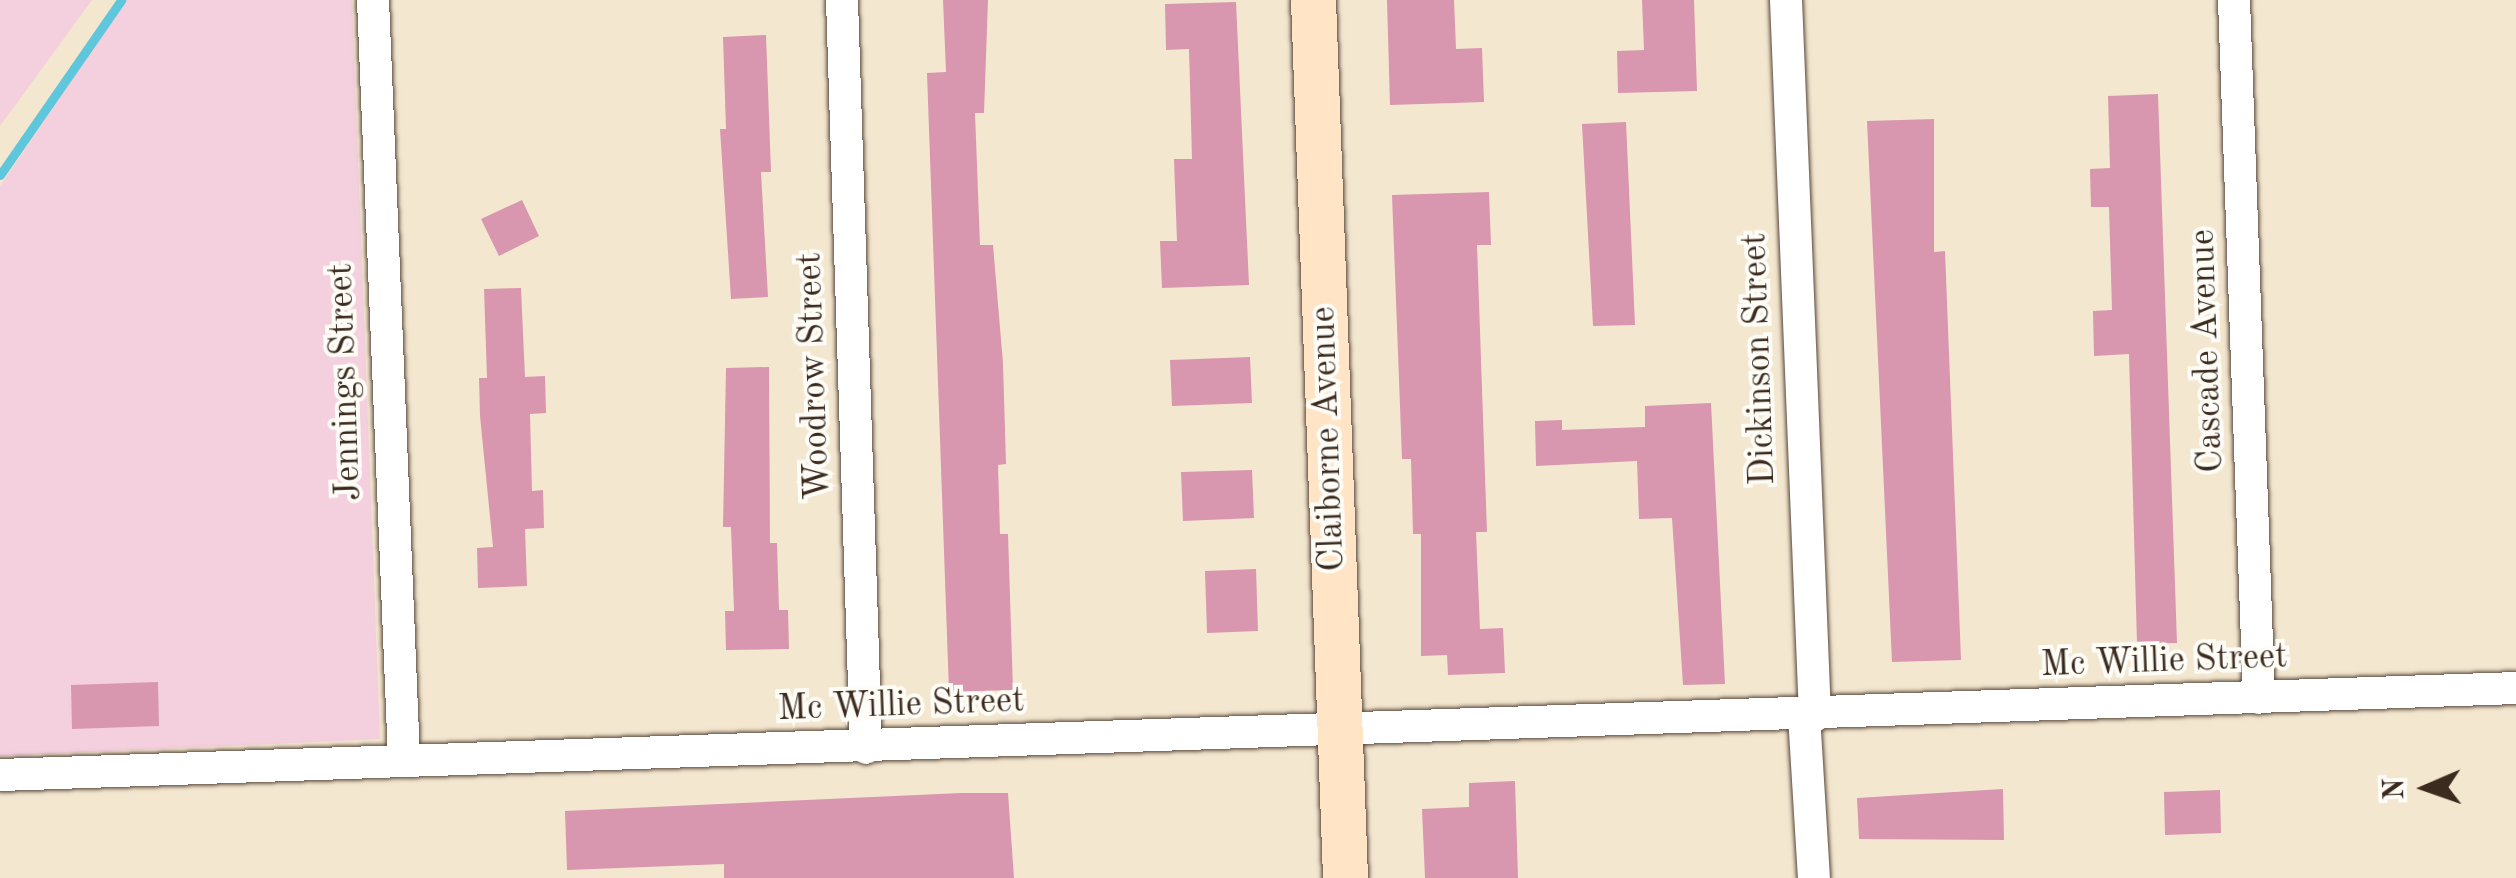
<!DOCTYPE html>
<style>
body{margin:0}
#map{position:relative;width:2516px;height:878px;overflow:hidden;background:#f4e7d0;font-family:"Old Standard TT",serif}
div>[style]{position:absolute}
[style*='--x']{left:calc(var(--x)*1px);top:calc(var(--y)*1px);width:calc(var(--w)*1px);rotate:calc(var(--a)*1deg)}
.built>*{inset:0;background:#f4cfdd}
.stream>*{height:9px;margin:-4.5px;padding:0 4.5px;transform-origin:4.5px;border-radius:4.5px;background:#5fc7dc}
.building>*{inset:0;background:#d896af}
.roads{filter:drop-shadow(0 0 2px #574639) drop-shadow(0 0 2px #574639)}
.street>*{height:32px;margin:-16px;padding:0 16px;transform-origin:16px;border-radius:16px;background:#fff}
.secondary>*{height:45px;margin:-22.5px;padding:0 22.5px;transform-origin:22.5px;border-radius:22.5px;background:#ffe4c6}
span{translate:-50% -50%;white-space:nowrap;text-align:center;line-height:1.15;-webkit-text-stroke:8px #fdfcf7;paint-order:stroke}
.street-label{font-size:35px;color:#3b2a1e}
.north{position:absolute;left:2376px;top:738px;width:100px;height:100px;-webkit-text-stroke:8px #fdfcf7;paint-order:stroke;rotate:268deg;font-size:28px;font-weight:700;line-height:40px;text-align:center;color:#3b2a1e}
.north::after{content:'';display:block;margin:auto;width:35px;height:45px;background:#3b2a1e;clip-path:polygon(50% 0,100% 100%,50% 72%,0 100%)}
</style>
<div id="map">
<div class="built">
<i style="clip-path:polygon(0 0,92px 0,0 126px)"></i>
<i style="clip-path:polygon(126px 0,352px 0,380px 739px,0 756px,0 186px)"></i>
</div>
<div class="stream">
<i style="--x:0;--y:175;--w:213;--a:-55.3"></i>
</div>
<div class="building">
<i style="clip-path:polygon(943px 0,988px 0,984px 113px,975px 113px,980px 245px,993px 245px,1003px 363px,1006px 464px,998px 465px,1000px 534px,1008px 534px,1013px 690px,949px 692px,927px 73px,946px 72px)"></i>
<i style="clip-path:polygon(1387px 0,1454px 0,1456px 49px,1482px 48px,1484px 102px,1390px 105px)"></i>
<i style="clip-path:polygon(1642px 0,1694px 0,1697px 91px,1618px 93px,1617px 51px,1644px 50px)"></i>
<i style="clip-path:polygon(1236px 2px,1249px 285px,1162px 288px,1160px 241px,1177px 241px,1174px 159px,1192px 159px,1189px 49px,1166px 50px,1165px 4px)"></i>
<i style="clip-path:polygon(766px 35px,771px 172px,761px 172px,768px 297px,731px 299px,720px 129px,726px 129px,723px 37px)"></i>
<i style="clip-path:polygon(2158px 94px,2177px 643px,2137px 644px,2129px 354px,2094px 356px,2093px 311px,2112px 310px,2109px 207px,2091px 207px,2090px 169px,2110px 168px,2108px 96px)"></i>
<i style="clip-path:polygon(1934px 119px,1934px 252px,1945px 251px,1961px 660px,1892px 662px,1867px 121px)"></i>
<i style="clip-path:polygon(1626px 122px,1635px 325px,1593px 326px,1582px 124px)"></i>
<i style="clip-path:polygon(1489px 192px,1491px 245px,1477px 245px,1487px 532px,1476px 532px,1480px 629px,1503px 628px,1505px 673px,1448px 675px,1447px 655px,1421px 656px,1421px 534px,1413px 534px,1411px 459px,1402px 459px,1392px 195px)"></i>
<i style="clip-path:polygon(522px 200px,539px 236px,499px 256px,481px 219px)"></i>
<i style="clip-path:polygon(521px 288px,525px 377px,545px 376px,546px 413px,530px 414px,532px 491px,543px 490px,544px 528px,525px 529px,527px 586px,478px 588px,477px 548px,493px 547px,480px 416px,479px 378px,487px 378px,484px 289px)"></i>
<i style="clip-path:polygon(1250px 357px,1252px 403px,1172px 406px,1170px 360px)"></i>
<i style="clip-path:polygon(769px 367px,770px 543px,777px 543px,779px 610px,788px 610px,789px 649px,726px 650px,725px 611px,734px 611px,731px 527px,723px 527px,726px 368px)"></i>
<i style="clip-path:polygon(1711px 403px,1725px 684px,1683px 685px,1672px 518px,1639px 519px,1637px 461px,1536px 466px,1535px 421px,1562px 420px,1562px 430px,1645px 427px,1645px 406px)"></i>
<i style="clip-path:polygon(1252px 470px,1254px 518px,1183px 521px,1181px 472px)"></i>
<i style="clip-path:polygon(1256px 569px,1258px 631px,1207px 633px,1205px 571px)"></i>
<i style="clip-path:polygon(158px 682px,159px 726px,72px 729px,71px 685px)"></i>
<i style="clip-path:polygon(1515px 781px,1518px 878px,1425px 878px,1422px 809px,1469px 807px,1469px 783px)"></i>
<i style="clip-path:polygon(2003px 789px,2004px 840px,1859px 839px,1857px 798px)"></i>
<i style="clip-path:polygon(2220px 790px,2221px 833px,2165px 835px,2164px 792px)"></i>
<i style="clip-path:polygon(961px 793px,1008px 793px,1014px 878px,724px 878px,724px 864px,567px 870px,565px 811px)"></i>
</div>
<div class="roads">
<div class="street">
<i style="--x:373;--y:0;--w:761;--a:87.66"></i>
<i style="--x:842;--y:0;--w:748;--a:88.16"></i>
<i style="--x:1786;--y:0;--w:716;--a:87.68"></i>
<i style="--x:2234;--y:0;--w:698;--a:87.95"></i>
<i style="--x:1804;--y:715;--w:163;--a:86.5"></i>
<i style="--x:0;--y:775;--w:2518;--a:-1.98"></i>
</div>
<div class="secondary">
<i style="--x:1313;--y:0;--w:879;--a:87.91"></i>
</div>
</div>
<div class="street-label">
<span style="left:2208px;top:351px;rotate:-92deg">Cascade Avenue</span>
<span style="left:1760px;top:359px;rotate:-92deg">Dickinson Street</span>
<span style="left:815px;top:376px;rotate:-92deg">Woodrow Street</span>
<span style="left:346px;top:382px;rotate:-92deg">Jennings Street</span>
<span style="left:1329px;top:439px;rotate:-92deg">Claiborne Avenue</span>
<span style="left:2164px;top:662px;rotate:-2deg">Mc Willie Street</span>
<span style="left:901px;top:706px;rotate:-2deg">Mc Willie Street</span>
</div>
<div class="north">N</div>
</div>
